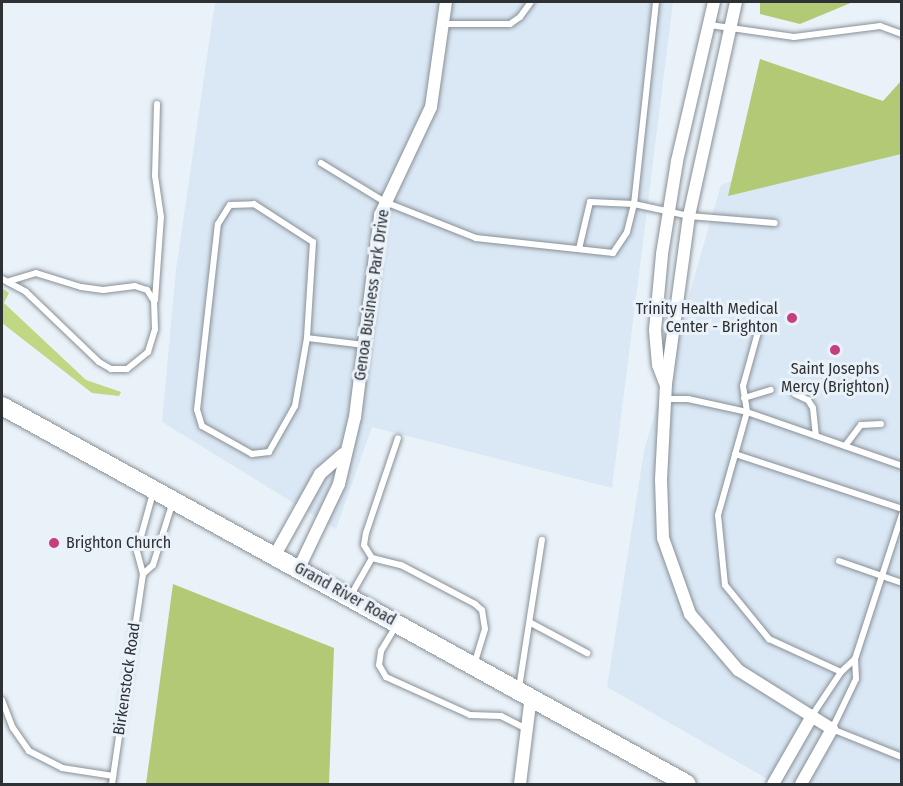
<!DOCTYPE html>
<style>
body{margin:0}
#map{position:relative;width:903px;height:786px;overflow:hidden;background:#eaf2f9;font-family:"Fira Sans Condensed",sans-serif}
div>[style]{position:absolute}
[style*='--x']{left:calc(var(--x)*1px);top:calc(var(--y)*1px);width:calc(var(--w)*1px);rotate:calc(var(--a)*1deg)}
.built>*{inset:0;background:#dae7f4}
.green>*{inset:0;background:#c0d784}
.forest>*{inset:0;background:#b2c976}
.roads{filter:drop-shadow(0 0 2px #889096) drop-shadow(0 0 2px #889096)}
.lane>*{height:6px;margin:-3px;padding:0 3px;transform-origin:3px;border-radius:3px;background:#fff}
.street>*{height:12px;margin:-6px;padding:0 6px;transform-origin:6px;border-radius:6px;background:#fff}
.secondary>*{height:18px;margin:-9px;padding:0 9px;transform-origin:9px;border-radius:9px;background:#fff}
.dots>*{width:16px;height:16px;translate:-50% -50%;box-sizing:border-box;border:3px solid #eaf2f9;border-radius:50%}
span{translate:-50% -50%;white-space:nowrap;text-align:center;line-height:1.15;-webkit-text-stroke:6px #eaf2f9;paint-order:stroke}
.street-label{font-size:16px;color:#2e3134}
.poi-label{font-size:16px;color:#2e3134}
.right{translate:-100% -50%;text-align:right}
.left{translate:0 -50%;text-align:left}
.frame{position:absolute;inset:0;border:3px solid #2e3134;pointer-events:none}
</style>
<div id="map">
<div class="built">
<i style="clip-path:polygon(215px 2px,673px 2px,612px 488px,372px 427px,336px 529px,162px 422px,176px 270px)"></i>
<i style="clip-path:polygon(901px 115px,901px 784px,776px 784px,607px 687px,644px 451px,721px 185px)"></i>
</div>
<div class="green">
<i style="clip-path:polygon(2px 288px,9px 293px,4px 303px,86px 380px,121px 392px,119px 396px,92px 393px,2px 323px)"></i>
</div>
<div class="forest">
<i style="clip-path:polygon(760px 2px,853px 2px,800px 24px,760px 14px)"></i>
<i style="clip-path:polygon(760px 59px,883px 101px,901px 81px,901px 154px,728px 196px)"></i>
<i style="clip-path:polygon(173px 584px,334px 648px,329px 784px,146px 784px)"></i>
</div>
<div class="roads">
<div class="lane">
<i style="--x:656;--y:2;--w:203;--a:96.2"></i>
<i style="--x:634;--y:204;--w:56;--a:12.3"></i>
<i style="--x:689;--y:216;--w:86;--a:4.7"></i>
<i style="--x:443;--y:24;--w:67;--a:0"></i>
<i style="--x:510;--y:24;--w:12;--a:-35"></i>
<i style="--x:520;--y:17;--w:19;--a:-54"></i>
<i style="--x:710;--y:25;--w:85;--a:8.1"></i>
<i style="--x:794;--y:37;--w:87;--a:-7.3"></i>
<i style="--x:880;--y:26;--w:23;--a:20"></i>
<i style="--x:321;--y:163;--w:75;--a:31.4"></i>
<i style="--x:385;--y:202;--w:98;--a:21.6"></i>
<i style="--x:476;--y:238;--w:9;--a:6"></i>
<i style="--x:485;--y:239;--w:129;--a:6.2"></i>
<i style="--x:613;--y:253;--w:25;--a:-56"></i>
<i style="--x:627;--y:232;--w:29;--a:-76"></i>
<i style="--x:634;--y:204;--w:44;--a:-177.4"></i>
<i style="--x:590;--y:202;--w:48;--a:103.2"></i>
<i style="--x:2;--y:279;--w:27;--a:28"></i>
<i style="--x:26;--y:292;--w:101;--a:43.8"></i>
<i style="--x:99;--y:362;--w:14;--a:30"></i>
<i style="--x:111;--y:369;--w:16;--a:0"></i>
<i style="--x:127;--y:369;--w:27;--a:-39"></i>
<i style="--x:148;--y:352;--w:24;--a:-73"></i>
<i style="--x:155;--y:329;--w:28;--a:-92"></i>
<i style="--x:154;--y:301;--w:13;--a:-122"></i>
<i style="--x:147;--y:290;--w:13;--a:-162"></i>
<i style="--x:135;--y:286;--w:32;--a:173"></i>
<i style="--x:103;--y:290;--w:22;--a:-172"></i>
<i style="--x:81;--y:287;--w:47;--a:-162.7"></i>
<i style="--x:36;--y:273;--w:27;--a:163"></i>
<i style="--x:155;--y:300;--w:83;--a:-85.9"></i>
<i style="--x:161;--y:217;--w:41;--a:-98.3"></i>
<i style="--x:155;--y:176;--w:72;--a:-88.4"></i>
<i style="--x:758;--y:332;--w:56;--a:105.5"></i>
<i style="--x:743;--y:386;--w:26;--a:81"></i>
<i style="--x:747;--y:412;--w:107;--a:105.7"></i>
<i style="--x:718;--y:515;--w:70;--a:84.3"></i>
<i style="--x:725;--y:585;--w:70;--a:50.8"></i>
<i style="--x:769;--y:639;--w:79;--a:24.6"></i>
<i style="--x:307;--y:338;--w:69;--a:100"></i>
<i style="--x:295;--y:406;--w:53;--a:119.5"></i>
<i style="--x:269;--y:452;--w:17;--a:173"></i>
<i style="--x:252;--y:454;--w:57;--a:-150.8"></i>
<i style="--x:202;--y:426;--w:17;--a:-107"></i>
<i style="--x:197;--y:410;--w:187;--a:-83.6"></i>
<i style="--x:218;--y:224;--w:22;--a:-58"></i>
<i style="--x:230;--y:205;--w:24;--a:-2"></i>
<i style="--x:254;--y:204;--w:70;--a:32.8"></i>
<i style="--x:313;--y:242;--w:96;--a:93.6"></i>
<i style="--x:307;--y:338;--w:57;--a:7"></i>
<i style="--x:795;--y:394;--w:14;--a:25"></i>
<i style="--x:808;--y:400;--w:9;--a:58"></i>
<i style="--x:813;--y:408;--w:28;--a:84"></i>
<i style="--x:744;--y:398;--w:28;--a:-17"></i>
<i style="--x:665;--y:399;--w:23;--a:0"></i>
<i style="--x:688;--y:399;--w:60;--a:12.4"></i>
<i style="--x:747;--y:412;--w:164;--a:19.2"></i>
<i style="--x:845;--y:446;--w:26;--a:-53"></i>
<i style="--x:861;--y:425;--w:20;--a:-3"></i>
<i style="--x:735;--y:454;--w:176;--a:18.2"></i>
<i style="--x:372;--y:558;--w:15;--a:-122"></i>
<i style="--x:364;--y:545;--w:12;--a:-81"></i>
<i style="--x:366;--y:533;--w:100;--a:-71.4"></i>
<i style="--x:839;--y:561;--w:67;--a:19.2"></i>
<i style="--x:143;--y:574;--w:13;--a:-42"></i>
<i style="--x:153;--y:565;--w:67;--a:-72.6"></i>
<i style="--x:351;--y:595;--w:43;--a:-60.4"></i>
<i style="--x:372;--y:558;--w:30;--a:14"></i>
<i style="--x:401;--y:565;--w:84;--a:27.8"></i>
<i style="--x:475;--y:604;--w:9;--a:41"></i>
<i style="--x:482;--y:610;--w:19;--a:81"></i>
<i style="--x:485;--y:629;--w:37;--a:107"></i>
<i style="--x:531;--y:623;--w:64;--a:28.2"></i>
<i style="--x:396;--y:626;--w:29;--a:121"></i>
<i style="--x:381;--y:651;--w:14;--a:98"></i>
<i style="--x:379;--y:665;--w:14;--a:60"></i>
<i style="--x:386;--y:677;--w:92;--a:24.3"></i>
<i style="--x:470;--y:715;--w:31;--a:2"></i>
<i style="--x:501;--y:716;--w:29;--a:27"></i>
<i style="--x:855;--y:659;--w:152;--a:-72"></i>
<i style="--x:519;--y:688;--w:150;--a:-81.2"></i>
<i style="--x:2;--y:700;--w:30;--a:69"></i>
<i style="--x:13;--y:728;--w:28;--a:55"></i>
<i style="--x:29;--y:751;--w:37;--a:27"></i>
<i style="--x:62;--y:768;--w:52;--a:8.9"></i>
<i style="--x:811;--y:717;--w:54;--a:-56.3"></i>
<i style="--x:841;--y:672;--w:19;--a:-43"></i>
<i style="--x:855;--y:659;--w:20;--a:87"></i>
<i style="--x:856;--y:679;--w:55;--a:115.6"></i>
<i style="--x:832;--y:729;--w:75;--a:21.8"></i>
<i style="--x:112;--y:784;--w:212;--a:-81.6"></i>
<i style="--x:143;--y:574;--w:24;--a:-105"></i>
<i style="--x:137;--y:551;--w:60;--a:-74.6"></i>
</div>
<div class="street">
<i style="--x:736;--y:2;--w:219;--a:102.4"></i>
<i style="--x:689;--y:216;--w:170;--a:97.8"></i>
<i style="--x:666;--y:384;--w:96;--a:93"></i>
<i style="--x:661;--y:480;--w:58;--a:88"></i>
<i style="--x:663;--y:538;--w:81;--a:70.4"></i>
<i style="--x:690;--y:614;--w:74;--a:49.4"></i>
<i style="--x:738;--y:670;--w:111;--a:32.1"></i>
<i style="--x:832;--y:729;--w:63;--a:119.4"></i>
<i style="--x:665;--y:383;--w:19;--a:-111"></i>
<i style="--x:658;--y:365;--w:35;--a:-95"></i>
<i style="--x:655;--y:330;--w:76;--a:-84.7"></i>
<i style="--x:662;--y:254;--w:94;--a:-80.8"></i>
<i style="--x:677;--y:161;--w:163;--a:-76.9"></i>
<i style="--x:275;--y:555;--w:93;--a:-60.9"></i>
<i style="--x:320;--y:474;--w:30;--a:-41"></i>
<i style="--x:299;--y:568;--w:93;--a:-64.5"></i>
<i style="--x:339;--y:484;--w:69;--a:-76.6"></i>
<i style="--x:355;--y:417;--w:204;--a:-82.9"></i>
<i style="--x:380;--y:215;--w:119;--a:-64.7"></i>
<i style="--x:431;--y:107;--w:106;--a:-81.9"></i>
<i style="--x:520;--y:784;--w:89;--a:-82.9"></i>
<i style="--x:773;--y:784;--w:76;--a:-60.1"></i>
</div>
<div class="secondary">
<i style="--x:2;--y:406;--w:782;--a:28.89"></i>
</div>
</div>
<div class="dots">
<i style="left:792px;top:318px;background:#c53e7f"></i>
<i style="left:835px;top:350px;background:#c53e7f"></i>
<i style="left:54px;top:543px;background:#c53e7f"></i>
</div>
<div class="street-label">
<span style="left:372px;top:295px;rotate:-82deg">Genoa Business Park Drive</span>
<span style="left:345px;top:594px;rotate:29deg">Grand River Road</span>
<span style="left:127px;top:679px;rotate:-82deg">Birkenstock Road</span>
</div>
<div class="poi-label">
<span class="right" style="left:778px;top:318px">Trinity Health Medical<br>Center - Brighton</span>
<span style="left:835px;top:378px">Saint Josephs<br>Mercy (Brighton)</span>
<span class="left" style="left:66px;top:543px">Brighton Church</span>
</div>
<div class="frame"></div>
</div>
